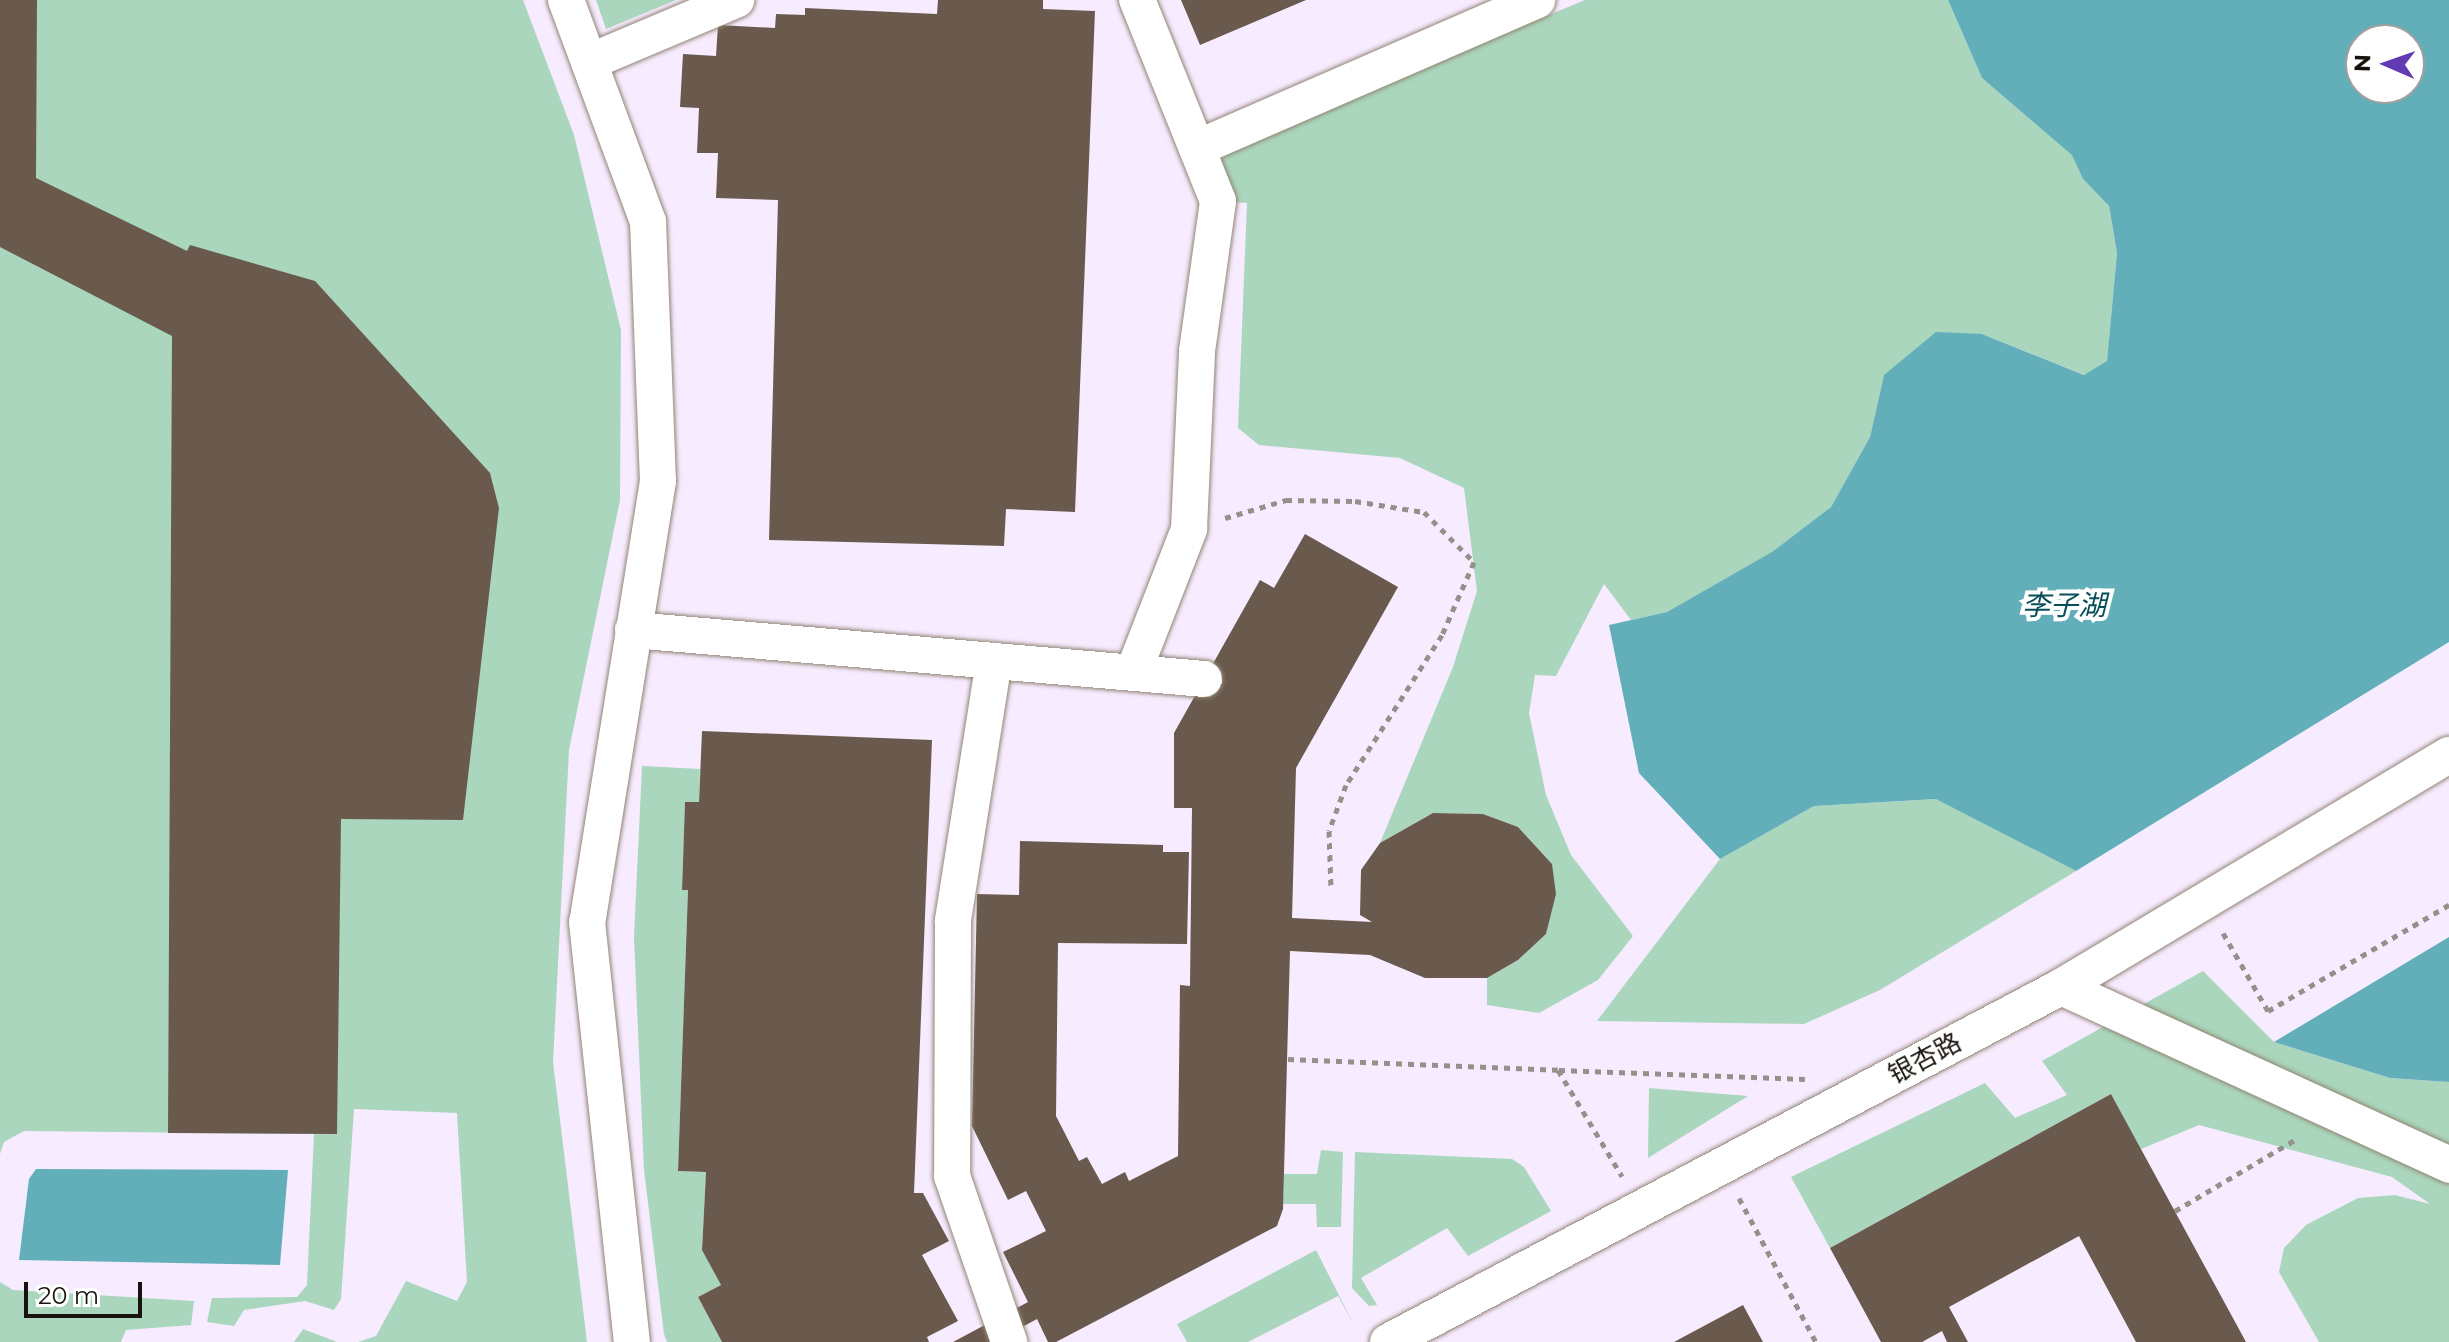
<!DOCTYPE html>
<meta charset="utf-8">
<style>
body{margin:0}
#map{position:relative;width:2449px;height:1342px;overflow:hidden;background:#fef9f1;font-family:Montserrat,"Noto Sans SC",sans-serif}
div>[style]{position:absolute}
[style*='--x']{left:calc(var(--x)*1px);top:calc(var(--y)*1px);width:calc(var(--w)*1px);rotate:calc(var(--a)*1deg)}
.education>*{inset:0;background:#f7ebff}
.green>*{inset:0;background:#aad6bd}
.water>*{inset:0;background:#62afba}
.building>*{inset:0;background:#6a5a4d}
.path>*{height:5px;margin-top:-2.5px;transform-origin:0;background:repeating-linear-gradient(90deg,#959089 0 6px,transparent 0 12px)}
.roads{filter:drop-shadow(0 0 2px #918574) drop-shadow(0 0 2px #918574)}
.minor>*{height:36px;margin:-18px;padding:0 18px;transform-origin:18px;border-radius:18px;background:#fff}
span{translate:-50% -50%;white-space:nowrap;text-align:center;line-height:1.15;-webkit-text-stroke:8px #fff;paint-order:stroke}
.street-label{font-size:26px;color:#17120c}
.water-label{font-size:28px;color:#074e57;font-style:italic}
.north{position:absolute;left:2345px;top:24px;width:80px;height:80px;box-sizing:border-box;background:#fff;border:2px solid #a2a09e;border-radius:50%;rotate:272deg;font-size:22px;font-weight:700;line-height:32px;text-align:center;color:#17120c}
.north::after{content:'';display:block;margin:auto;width:28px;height:36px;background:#623ab2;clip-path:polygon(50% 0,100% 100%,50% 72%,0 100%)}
.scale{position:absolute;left:24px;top:1282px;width:118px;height:36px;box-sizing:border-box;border:4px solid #17120c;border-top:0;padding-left:10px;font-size:24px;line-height:28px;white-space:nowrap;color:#17120c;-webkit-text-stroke:6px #fff;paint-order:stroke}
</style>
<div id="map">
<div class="education">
<i style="clip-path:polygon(evenodd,0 0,2449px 0,2449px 1342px,0 1342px,0 0,2361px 40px,2409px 40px,2409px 88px,2361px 88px,2361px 40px)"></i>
</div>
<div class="green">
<i style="clip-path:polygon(0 0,523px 0,574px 135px,621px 330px,620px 500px,569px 750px,553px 1062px,587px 1342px,358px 1342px,376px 1336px,406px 1281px,457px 1301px,467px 1282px,457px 1113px,354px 1109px,341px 1299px,334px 1310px,305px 1301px,244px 1310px,234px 1326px,207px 1322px,212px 1298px,297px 1297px,307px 1285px,314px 1134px,24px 1131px,4px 1142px,0 1154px)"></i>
<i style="clip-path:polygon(596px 0,676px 0,606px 29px)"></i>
<i style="clip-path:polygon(1585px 0,1948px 0,1982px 78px,2073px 155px,2083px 179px,2109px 206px,2117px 253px,2107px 362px,2085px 375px,1982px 334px,1884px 375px,1870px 437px,1831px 507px,1773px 552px,1667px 612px,1631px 620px,1604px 584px,1556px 676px,1535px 675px,1529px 713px,1546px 795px,1571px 855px,1633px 936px,1598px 980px,1539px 1013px,1487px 1005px,1487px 978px,1518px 960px,1546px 934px,1552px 864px,1518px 827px,1483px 814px,1433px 813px,1380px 843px,1453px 667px,1477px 591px,1464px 488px,1400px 458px,1259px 445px,1238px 428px,1247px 203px,1218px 201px,1215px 166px,1238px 144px)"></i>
<i style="clip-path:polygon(642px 766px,700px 769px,699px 802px,685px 803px,682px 889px,688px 890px,678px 1171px,706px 1172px,702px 1249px,721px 1285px,698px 1297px,722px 1342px,667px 1342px,664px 1334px,644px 1170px,634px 937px)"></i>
<i style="clip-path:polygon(1937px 799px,2076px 871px,1880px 990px,1804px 1024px,1597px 1021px,1720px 859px,1814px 806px)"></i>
<i style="clip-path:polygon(2203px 971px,2274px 1042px,2390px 1078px,2449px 1082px,2449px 1342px,2319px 1342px,2279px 1272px,2284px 1248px,2306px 1225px,2358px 1198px,2395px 1195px,2430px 1204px,2392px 1177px,2199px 1125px,2141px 1149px,2111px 1094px,1830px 1248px,1791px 1177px,1985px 1083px,2015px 1118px,2067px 1095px,2042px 1061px)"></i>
<i style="clip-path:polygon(1649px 1088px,1748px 1096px,1648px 1158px)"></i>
<i style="clip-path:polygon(1321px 1150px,1343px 1152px,1341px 1227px,1317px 1227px,1316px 1204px,1283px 1204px,1284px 1174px,1317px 1174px)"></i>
<i style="clip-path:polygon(1355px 1152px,1512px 1159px,1524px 1167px,1551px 1211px,1468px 1256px,1447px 1228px,1361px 1278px,1377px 1305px,1369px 1306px,1352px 1288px)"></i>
<i style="clip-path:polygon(1316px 1250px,1354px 1325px,1338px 1296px,1248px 1342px,1187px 1342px,1177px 1324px)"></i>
<i style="clip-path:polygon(0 1282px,13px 1290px,194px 1301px,191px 1325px,126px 1330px,121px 1342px,0 1342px)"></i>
<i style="clip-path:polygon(303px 1329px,337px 1342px,294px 1342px)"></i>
</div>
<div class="water">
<i style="clip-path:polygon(evenodd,1948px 0,2449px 0,2449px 642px,2076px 871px,1936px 799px,1814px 806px,1720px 859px,1639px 773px,1609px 625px,1667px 612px,1772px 552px,1831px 507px,1870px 437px,1884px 375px,1936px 332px,1982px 334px,2084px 375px,2107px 361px,2117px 253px,2109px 206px,2083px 179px,2072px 155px,1982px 78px,1948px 0,2409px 40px,2409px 88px,2361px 88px,2361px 40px,2409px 40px)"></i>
<i style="clip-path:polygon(2449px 937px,2449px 1082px,2390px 1078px,2274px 1042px)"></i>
<i style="clip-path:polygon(36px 1169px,288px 1170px,280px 1265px,19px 1260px,29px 1179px)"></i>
</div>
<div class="building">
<i style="clip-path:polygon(0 0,37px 0,36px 178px,187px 251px,190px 245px,315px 281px,490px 473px,499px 508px,463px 820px,341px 819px,337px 1134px,168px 1133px,172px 336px,0 247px)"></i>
<i style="clip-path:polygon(938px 0,1043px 0,1043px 9px,1095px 11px,1075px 512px,1006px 509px,1004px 546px,769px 540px,778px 200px,716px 198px,718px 153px,697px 153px,699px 108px,680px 107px,683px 54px,716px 56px,718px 25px,775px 28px,776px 14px,805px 15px,805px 8px,937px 14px)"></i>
<i style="clip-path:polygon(1181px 0,1306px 0,1200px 45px)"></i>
<i style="clip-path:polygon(1305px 534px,1398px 587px,1296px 768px,1292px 918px,1372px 922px,1360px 915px,1361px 870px,1380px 843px,1433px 813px,1483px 814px,1518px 827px,1552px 864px,1556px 894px,1546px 934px,1518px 960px,1487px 978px,1425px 978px,1370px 955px,1290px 951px,1283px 1209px,1277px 1226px,1056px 1342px,1048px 1342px,1037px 1319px,994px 1342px,953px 1342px,1028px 1302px,1003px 1252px,1046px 1231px,1026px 1191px,1008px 1200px,972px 1126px,977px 894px,1019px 895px,1020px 841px,1163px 845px,1163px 852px,1189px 852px,1187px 944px,1058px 943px,1056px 1116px,1079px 1161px,1087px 1157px,1102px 1184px,1125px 1172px,1129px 1181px,1178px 1156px,1180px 985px,1190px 986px,1192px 808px,1174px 808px,1174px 733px,1260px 580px,1274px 588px)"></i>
<i style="clip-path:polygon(702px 731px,932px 740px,914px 1193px,923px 1193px,949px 1241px,922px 1255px,958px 1321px,927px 1337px,929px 1342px,722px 1342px,698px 1297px,721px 1285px,702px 1250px,706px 1172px,678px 1171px,688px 890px,682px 890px,685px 802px,699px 802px)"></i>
<i style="clip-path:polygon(2111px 1094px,2246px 1342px,2136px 1342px,2079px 1236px,1949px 1307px,1968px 1342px,1947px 1342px,1942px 1331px,1922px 1342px,1881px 1342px,1830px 1248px)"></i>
<i style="clip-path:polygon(1743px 1305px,1763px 1342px,1674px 1342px)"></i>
</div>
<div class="path">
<i style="--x:1225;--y:518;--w:64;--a:-16.4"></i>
<i style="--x:1286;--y:500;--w:69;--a:0.8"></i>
<i style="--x:1355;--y:501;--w:70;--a:9.1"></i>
<i style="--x:1424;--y:512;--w:71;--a:45"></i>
<i style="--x:1474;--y:562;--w:80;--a:113.7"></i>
<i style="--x:1442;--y:635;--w:178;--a:122.6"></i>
<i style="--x:1346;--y:785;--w:49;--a:110.3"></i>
<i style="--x:1329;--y:831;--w:57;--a:88"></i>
<i style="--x:2223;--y:933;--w:90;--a:60"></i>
<i style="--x:2268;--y:1011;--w:210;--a:-30.4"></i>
<i style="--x:1288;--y:1059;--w:270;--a:2.3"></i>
<i style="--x:1558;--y:1070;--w:124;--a:58.9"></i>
<i style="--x:1559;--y:1070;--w:246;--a:2.1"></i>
<i style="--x:1739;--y:1198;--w:163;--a:61.9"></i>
<i style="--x:2175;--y:1211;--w:143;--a:-30.7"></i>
</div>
<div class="roads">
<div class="minor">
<i style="--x:566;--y:0;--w:237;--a:69.7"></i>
<i style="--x:648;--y:222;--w:259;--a:87.8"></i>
<i style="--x:658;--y:481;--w:447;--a:99.1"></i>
<i style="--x:587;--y:922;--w:422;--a:83.9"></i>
<i style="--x:589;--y:62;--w:160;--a:-22.9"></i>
<i style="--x:1197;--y:148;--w:371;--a:-23.5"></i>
<i style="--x:633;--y:630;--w:573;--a:4.9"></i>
<i style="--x:994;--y:661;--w:263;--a:99"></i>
<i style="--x:953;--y:921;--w:255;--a:90.2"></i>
<i style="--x:952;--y:1176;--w:176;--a:71"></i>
<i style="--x:1133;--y:673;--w:155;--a:-68.7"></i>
<i style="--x:1189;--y:529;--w:178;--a:-87.4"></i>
<i style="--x:1197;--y:351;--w:151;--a:-82"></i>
<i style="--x:1218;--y:201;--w:217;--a:-111.9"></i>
<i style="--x:2061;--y:987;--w:427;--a:24.6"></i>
<i style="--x:1388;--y:1342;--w:761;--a:-27.81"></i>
<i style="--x:2061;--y:987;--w:452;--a:-30.9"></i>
</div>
</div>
<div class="street-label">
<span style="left:1925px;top:1059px;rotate:-28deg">银杏路</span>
</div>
<div class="water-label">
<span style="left:2064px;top:605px">李子湖</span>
</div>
<div class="north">N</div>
<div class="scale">20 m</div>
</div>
